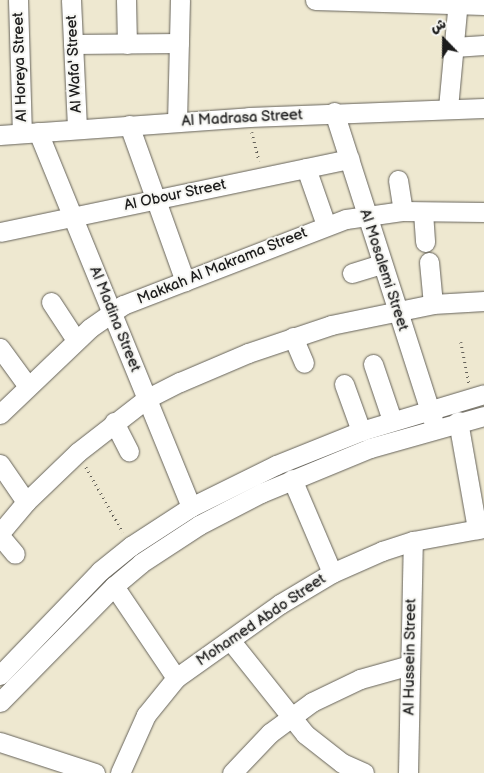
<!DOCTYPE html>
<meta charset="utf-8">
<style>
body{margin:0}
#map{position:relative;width:484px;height:773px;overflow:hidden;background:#eee8d0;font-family:"Balsamiq Sans","Playpen Sans Arabic",sans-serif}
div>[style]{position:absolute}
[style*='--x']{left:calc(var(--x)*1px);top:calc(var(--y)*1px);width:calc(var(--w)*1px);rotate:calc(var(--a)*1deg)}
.path>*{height:2.5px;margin-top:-1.25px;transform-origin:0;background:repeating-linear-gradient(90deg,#66635b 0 1px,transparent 0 5px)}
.roads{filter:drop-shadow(0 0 1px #66635b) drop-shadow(0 0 1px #66635b)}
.minor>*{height:19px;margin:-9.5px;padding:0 9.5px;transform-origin:9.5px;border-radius:9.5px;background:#fff}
span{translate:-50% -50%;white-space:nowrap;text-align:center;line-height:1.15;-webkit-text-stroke:4px #f6f6f2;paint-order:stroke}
.street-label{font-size:15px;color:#1c1c1c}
.north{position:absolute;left:419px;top:15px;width:50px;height:50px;-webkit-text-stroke:4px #f6f6f2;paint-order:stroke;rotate:338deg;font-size:14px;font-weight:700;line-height:20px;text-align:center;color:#1c1c1c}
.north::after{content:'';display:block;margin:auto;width:18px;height:22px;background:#1c1c1c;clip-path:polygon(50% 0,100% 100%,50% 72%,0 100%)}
</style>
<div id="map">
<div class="path">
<i style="--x:252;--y:132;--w:30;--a:76"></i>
<i style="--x:461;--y:342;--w:42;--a:79"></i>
<i style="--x:86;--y:467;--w:75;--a:60.4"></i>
</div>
<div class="roads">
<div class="minor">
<i style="--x:18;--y:0;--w:133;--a:88.3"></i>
<i style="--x:71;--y:0;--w:129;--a:87.3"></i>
<i style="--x:126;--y:0;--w:44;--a:88.7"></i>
<i style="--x:315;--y:0;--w:169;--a:1.7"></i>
<i style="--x:73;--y:44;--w:106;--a:-0.5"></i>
<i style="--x:454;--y:47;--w:30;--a:-4"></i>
<i style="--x:448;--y:108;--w:108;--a:-84.7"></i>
<i style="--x:334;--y:112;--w:324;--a:72.2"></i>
<i style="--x:177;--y:122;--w:122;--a:-88.6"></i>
<i style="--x:129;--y:125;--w:166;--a:70.3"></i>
<i style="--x:38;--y:132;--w:405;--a:67.8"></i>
<i style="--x:0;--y:135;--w:250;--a:-4.1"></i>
<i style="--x:249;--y:117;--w:235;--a:-2.2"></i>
<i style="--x:306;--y:168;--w:60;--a:70.7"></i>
<i style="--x:398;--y:180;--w:31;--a:81"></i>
<i style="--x:423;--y:212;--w:30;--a:86"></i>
<i style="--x:0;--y:232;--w:357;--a:-11.8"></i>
<i style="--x:429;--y:262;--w:42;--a:84.6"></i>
<i style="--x:352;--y:273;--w:31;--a:-17"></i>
<i style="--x:51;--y:302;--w:45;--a:56.7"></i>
<i style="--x:293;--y:337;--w:28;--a:67"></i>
<i style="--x:0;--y:348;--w:46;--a:53.9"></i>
<i style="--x:373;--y:364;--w:59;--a:71.3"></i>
<i style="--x:344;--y:384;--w:50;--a:70.1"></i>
<i style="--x:0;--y:414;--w:124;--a:-43.7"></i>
<i style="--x:90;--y:328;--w:40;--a:-34.9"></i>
<i style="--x:123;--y:305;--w:239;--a:-21.1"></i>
<i style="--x:346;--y:219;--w:58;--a:-8"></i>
<i style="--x:403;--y:211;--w:81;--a:0.7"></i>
<i style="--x:458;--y:421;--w:110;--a:80"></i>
<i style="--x:114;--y:422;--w:33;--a:63"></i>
<i style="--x:0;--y:464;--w:46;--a:55.6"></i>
<i style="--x:292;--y:479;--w:102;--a:66.9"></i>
<i style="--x:0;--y:533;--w:40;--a:-50"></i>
<i style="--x:26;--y:502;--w:72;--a:-43.9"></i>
<i style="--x:78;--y:452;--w:86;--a:-37.9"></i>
<i style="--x:146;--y:399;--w:38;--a:-27"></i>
<i style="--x:180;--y:382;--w:74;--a:-23.1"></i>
<i style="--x:248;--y:353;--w:88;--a:-18.6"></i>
<i style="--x:331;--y:325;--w:104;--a:-11.6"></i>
<i style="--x:433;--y:304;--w:51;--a:-3.4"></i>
<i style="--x:0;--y:536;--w:23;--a:50"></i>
<i style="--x:114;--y:586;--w:111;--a:56"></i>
<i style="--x:230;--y:640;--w:120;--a:51.4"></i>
<i style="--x:305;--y:734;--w:47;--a:38.1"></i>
<i style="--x:342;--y:763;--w:24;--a:24"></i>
<i style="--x:0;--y:675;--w:144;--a:-46.1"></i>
<i style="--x:100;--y:571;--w:40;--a:-39"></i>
<i style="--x:131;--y:546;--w:72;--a:-33"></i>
<i style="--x:191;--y:507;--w:95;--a:-26.3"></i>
<i style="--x:276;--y:465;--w:92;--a:-21.8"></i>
<i style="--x:361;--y:431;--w:128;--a:-16.7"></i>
<i style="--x:0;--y:702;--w:163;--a:-45.5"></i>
<i style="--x:114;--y:586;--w:35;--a:-40"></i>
<i style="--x:141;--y:563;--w:69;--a:-33.2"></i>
<i style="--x:199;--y:525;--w:70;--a:-27.3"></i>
<i style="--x:261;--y:493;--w:118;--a:-22.4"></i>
<i style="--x:370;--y:448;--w:118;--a:-15.7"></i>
<i style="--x:0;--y:742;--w:100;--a:18.1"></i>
<i style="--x:120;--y:773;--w:64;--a:-65.9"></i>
<i style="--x:146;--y:715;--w:48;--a:-51"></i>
<i style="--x:176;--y:678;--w:128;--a:-35.4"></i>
<i style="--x:280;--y:604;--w:61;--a:-30.8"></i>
<i style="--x:332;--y:573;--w:55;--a:-23.7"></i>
<i style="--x:382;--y:551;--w:33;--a:-18"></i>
<i style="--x:413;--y:541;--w:72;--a:-10.4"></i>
<i style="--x:232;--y:773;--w:55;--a:-46.5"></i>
<i style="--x:270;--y:733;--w:52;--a:-36.4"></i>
<i style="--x:312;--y:702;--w:53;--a:-25.6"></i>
<i style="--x:360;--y:679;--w:52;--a:-15.6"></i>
<i style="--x:408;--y:773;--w:232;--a:-88.8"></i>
</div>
</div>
<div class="street-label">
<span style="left:74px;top:64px;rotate:-93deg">Al Wafa' Street</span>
<span style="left:20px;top:67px;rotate:-92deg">Al Horeya Street</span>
<span style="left:242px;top:118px;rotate:-3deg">Al Madrasa Street</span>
<span style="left:175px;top:195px;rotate:-12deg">Al Obour Street</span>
<span style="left:222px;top:266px;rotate:-22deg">Makkah Al Makrama Street</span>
<span style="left:384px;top:270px;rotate:72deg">Al Mosalemi Street</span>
<span style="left:115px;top:319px;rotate:68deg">Al Madina Street</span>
<span style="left:261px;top:620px;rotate:-34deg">Mohamed Abdo Street</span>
<span style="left:410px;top:657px;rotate:-89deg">Al Hussein Street</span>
</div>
<div class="north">ش</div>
</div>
